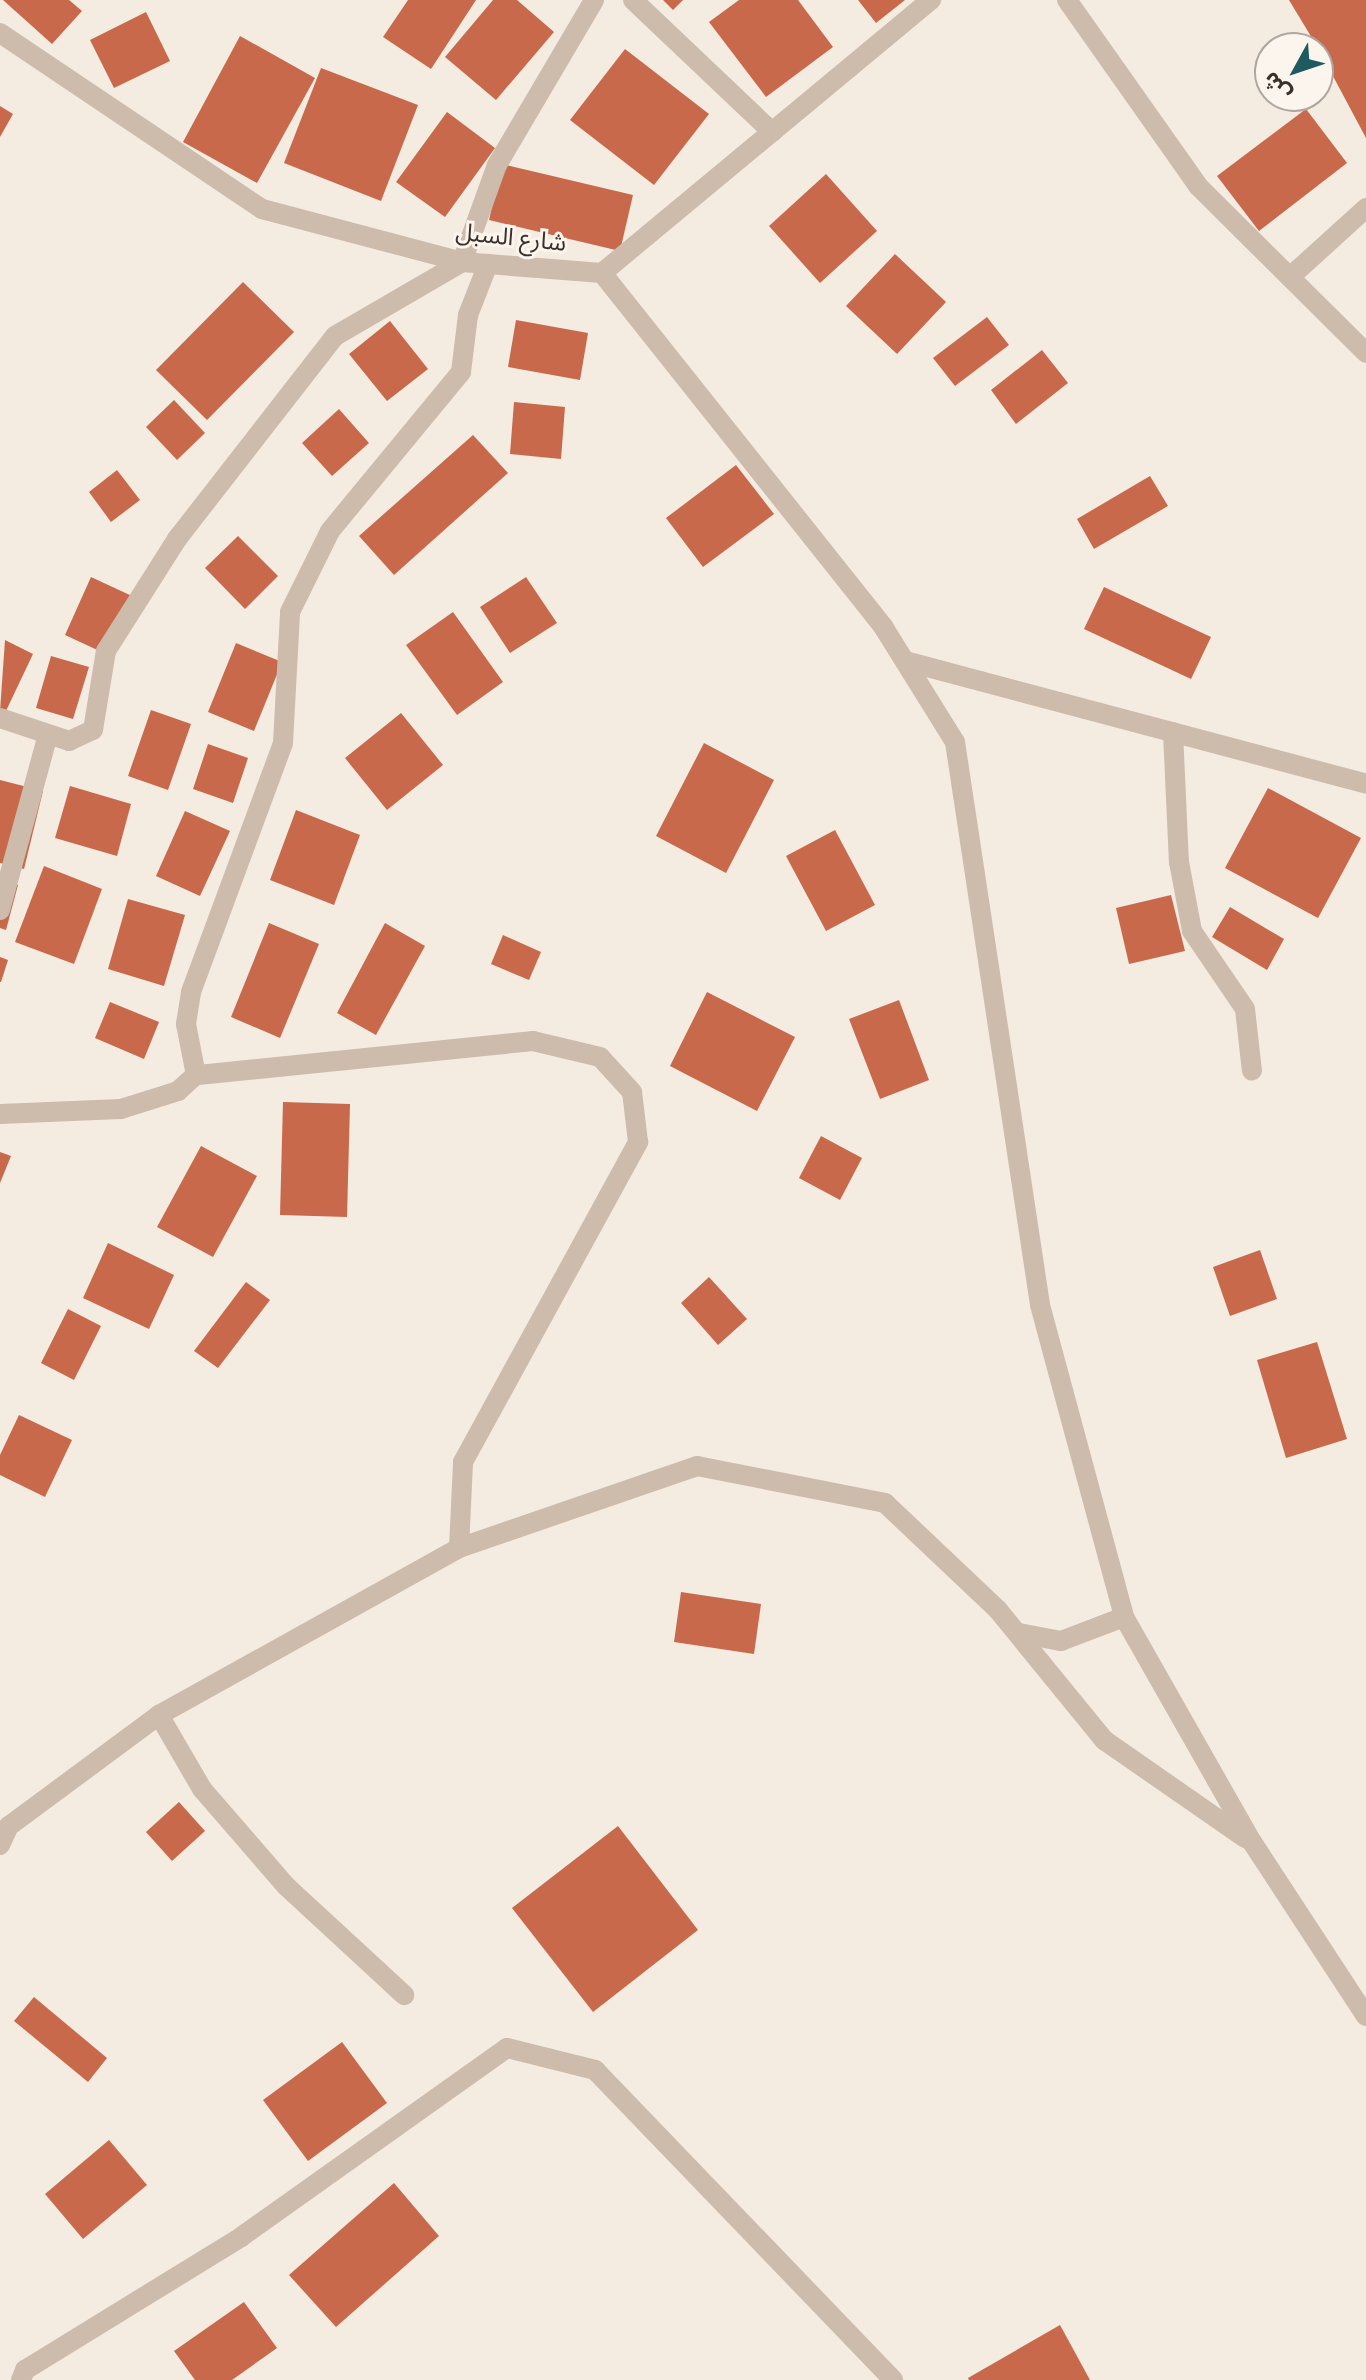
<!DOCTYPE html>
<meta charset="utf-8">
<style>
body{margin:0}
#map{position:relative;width:1366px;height:2380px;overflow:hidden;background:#f4ebe1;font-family:"Nunito Sans","Noto Sans Arabic",sans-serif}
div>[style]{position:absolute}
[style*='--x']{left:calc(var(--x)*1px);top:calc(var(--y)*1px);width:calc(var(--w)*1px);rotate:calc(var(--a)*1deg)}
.building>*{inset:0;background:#c8694b}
.street>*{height:20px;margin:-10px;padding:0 10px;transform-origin:10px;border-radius:10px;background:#cdbbac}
span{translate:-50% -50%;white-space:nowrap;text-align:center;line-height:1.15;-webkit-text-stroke:6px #fbf5ee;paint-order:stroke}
.street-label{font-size:24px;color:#3b302b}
.north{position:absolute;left:1254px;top:32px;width:80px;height:80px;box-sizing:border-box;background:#fbf5ee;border:2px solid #aea6a0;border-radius:50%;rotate:230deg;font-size:22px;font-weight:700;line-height:32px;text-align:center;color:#3b302b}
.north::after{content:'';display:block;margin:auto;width:28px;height:36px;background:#1f5a5e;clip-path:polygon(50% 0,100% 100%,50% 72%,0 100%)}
</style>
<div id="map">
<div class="building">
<i style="clip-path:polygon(3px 0,69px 0,82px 11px,52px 44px)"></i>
<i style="clip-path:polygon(408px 0,476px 0,431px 69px,383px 37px)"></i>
<i style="clip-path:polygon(493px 0,517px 0,554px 32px,496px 100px,445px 57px)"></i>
<i style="clip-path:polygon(663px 0,683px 0,673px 10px)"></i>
<i style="clip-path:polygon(739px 0,798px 0,833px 47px,766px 97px,709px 22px)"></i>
<i style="clip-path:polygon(858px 0,905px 0,876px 23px)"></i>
<i style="clip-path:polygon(1289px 0,1366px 0,1366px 138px,1318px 48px)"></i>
<i style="clip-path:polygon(146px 12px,170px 61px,114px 88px,90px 40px)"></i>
<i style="clip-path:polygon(240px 36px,315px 78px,257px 183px,183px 142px)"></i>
<i style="clip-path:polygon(625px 49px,709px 114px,654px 185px,570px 120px)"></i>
<i style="clip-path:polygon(321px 68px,418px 105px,381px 201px,284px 163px)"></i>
<i style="clip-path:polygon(0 106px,13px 114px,0 137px)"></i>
<i style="clip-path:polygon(1306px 109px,1347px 163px,1259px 231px,1217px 176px)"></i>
<i style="clip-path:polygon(447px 112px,495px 148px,445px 217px,396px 182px)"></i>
<i style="clip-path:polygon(502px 164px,633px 195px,620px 251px,489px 220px)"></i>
<i style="clip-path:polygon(826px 174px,877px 231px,820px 283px,769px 226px)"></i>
<i style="clip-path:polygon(895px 254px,946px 302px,897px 354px,846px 306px)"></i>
<i style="clip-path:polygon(243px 282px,294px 332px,207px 420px,156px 370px)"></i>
<i style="clip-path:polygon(987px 317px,1009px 345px,955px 386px,933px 358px)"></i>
<i style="clip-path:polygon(516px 320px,588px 333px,580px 380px,508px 367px)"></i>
<i style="clip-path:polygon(390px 321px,428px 369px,387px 401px,349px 354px)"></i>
<i style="clip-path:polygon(1042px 350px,1068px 383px,1016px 424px,991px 390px)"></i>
<i style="clip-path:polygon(174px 400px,205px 433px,177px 460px,146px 427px)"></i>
<i style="clip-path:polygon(514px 402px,565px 407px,561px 459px,510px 454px)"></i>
<i style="clip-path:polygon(339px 409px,369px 443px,332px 476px,302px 443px)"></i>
<i style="clip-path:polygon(473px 435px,508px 473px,394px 575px,359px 536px)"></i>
<i style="clip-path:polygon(736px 465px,774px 514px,703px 567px,666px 518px)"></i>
<i style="clip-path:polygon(117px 470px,140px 500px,111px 522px,89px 492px)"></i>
<i style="clip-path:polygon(1150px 476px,1168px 506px,1094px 549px,1077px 519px)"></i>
<i style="clip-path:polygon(238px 536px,278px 576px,245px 609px,205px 568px)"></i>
<i style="clip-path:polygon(91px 577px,132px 596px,106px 654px,65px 635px)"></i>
<i style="clip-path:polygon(526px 577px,557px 623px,510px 653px,480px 607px)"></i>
<i style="clip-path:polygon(1104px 587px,1211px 637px,1191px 679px,1084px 629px)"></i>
<i style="clip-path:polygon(453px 612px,503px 682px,457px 715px,406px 645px)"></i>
<i style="clip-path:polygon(5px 640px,33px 654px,5px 713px,0 711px)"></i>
<i style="clip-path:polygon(236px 643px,282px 662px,254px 731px,208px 712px)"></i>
<i style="clip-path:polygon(51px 656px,89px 667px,73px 719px,36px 708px)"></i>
<i style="clip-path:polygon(151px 710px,191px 724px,168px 790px,128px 776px)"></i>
<i style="clip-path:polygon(401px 713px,443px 765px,387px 810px,345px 758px)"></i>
<i style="clip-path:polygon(704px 743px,774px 780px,726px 873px,656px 836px)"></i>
<i style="clip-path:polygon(208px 744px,248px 758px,233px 803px,193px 789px)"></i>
<i style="clip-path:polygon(0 780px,43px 791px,24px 869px,0 863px)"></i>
<i style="clip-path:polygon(70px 786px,131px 804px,117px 856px,55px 838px)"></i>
<i style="clip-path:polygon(1268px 788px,1361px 838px,1318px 918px,1225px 868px)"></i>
<i style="clip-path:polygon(296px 810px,360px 835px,334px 905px,270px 880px)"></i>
<i style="clip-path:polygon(185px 811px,230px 831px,200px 896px,156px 876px)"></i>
<i style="clip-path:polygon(835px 830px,875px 905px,826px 931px,786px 856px)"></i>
<i style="clip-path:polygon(44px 866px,102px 889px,74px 964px,15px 942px)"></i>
<i style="clip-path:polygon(0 880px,18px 885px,6px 930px,0 928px)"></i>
<i style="clip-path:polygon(1171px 895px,1185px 951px,1129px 964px,1116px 908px)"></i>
<i style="clip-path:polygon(128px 899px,185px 915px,164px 986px,108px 969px)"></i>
<i style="clip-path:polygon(1230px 907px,1284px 939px,1267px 970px,1212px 937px)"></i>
<i style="clip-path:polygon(269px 923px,319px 944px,280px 1038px,231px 1017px)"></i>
<i style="clip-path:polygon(385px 923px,425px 946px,376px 1035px,337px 1013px)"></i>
<i style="clip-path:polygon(503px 935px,541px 952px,529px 980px,491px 964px)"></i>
<i style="clip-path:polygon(0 957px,8px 960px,1px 982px,0 982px)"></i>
<i style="clip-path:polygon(707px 992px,795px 1037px,757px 1111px,670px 1066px)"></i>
<i style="clip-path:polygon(899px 1000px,929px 1080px,880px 1099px,849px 1019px)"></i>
<i style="clip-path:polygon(110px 1002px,159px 1022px,144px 1059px,95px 1038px)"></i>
<i style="clip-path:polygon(283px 1102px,350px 1104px,347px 1217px,280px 1215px)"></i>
<i style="clip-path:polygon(821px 1136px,862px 1158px,840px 1200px,799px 1178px)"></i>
<i style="clip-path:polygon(201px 1146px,257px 1176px,213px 1257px,157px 1227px)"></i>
<i style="clip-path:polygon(0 1152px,11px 1156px,0 1183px)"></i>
<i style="clip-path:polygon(108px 1243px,174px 1275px,149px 1329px,83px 1298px)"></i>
<i style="clip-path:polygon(1260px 1250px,1277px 1299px,1230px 1316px,1213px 1267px)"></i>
<i style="clip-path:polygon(709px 1277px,747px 1319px,718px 1345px,681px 1303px)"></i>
<i style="clip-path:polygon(246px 1282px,270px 1300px,218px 1368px,194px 1351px)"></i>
<i style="clip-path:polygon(68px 1309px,101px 1326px,74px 1380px,41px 1363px)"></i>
<i style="clip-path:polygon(1317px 1342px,1347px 1439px,1286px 1458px,1257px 1360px)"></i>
<i style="clip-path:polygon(19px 1415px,72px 1440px,45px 1497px,0 1475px,0 1455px)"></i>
<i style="clip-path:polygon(681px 1592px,761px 1604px,754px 1654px,674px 1642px)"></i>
<i style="clip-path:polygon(179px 1802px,205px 1831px,172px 1861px,146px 1832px)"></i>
<i style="clip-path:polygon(618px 1826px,698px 1930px,593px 2012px,512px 1908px)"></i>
<i style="clip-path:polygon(34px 1997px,107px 2058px,88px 2082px,14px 2021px)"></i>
<i style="clip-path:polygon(342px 2042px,387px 2103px,308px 2161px,263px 2100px)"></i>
<i style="clip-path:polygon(109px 2140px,147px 2185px,83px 2239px,45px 2194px)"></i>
<i style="clip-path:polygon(394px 2183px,439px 2236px,336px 2327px,289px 2275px)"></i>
<i style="clip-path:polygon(244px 2302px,277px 2348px,232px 2380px,195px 2380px,174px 2351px)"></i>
<i style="clip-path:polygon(1060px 2325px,1090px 2380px,969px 2380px,968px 2378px)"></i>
</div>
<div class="street">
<i style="--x:633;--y:0;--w:192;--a:43.5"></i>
<i style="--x:1067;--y:0;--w:228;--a:54.8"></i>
<i style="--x:1198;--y:186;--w:237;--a:44.8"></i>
<i style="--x:0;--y:33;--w:316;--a:33.9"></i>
<i style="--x:262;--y:209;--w:207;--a:14.8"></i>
<i style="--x:462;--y:262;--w:140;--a:4.5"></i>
<i style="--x:602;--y:273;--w:428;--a:-39.7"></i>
<i style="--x:602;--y:273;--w:453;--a:51.5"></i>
<i style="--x:884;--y:628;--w:134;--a:58.1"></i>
<i style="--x:955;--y:742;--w:569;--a:81.41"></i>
<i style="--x:1040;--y:1305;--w:323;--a:74.9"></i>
<i style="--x:1124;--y:1617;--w:259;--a:60.4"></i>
<i style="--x:1252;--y:1842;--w:208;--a:56.8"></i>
<i style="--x:1290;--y:277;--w:103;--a:-42.2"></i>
<i style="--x:905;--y:661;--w:477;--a:14.9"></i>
<i style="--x:0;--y:718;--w:73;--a:18.4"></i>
<i style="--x:69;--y:741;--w:26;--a:-25"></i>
<i style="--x:93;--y:730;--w:80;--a:-80.7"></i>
<i style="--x:106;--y:651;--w:133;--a:-57.6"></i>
<i style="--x:177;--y:539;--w:257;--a:-52.1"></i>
<i style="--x:335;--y:336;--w:147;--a:-30.2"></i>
<i style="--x:462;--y:262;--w:103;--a:-70.2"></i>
<i style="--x:497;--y:165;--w:191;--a:-59.5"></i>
<i style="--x:1173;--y:732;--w:130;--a:87.4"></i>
<i style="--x:1179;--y:862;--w:70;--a:79.3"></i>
<i style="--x:1192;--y:931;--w:94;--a:55.8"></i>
<i style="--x:1245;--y:1009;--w:62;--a:83.6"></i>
<i style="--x:0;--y:910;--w:182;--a:-74.7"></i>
<i style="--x:0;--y:1114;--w:121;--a:-2.4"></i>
<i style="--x:121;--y:1109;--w:60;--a:-17.5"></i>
<i style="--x:178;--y:1091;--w:24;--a:-42"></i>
<i style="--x:459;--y:1548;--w:86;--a:-87.3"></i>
<i style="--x:463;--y:1462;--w:365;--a:-61.3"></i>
<i style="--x:638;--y:1142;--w:50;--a:-96.8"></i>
<i style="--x:632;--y:1092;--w:47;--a:-132.4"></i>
<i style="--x:600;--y:1057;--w:69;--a:-166.6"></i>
<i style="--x:533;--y:1041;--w:339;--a:174.2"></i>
<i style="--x:196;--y:1075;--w:52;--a:-101.1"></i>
<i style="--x:186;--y:1024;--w:32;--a:-81"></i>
<i style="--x:191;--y:992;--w:265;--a:-69.7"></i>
<i style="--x:283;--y:743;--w:131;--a:-86.9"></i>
<i style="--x:290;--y:612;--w:90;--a:-63.7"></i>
<i style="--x:330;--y:531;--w:206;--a:-50.5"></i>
<i style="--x:461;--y:372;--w:57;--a:-83"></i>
<i style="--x:468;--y:315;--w:55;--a:-68.6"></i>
<i style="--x:1019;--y:1633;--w:43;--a:10.8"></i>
<i style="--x:1061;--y:1641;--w:67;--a:-20.9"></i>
<i style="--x:159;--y:1715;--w:86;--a:59.8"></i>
<i style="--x:202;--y:1789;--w:128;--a:49.1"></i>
<i style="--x:286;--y:1886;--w:161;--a:42.7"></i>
<i style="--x:0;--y:1845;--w:21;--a:-65"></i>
<i style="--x:9;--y:1826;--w:187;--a:-36.5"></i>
<i style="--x:159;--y:1715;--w:343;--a:-29.1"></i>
<i style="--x:459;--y:1548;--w:252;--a:-19"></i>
<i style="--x:697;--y:1466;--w:192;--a:11.1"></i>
<i style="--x:885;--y:1503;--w:156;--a:43.4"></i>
<i style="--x:998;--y:1610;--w:168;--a:50.8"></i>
<i style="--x:1104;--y:1740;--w:172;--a:34.8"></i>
<i style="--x:21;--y:2380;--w:11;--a:-68"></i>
<i style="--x:25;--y:2370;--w:254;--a:-31.6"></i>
<i style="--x:241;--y:2237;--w:326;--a:-35.4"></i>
<i style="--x:507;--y:2048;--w:91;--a:14"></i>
<i style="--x:595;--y:2070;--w:430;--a:46.1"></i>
</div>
<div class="street-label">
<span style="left:511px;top:238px;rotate:6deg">شارع السبل</span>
</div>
<div class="north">ش</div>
</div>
